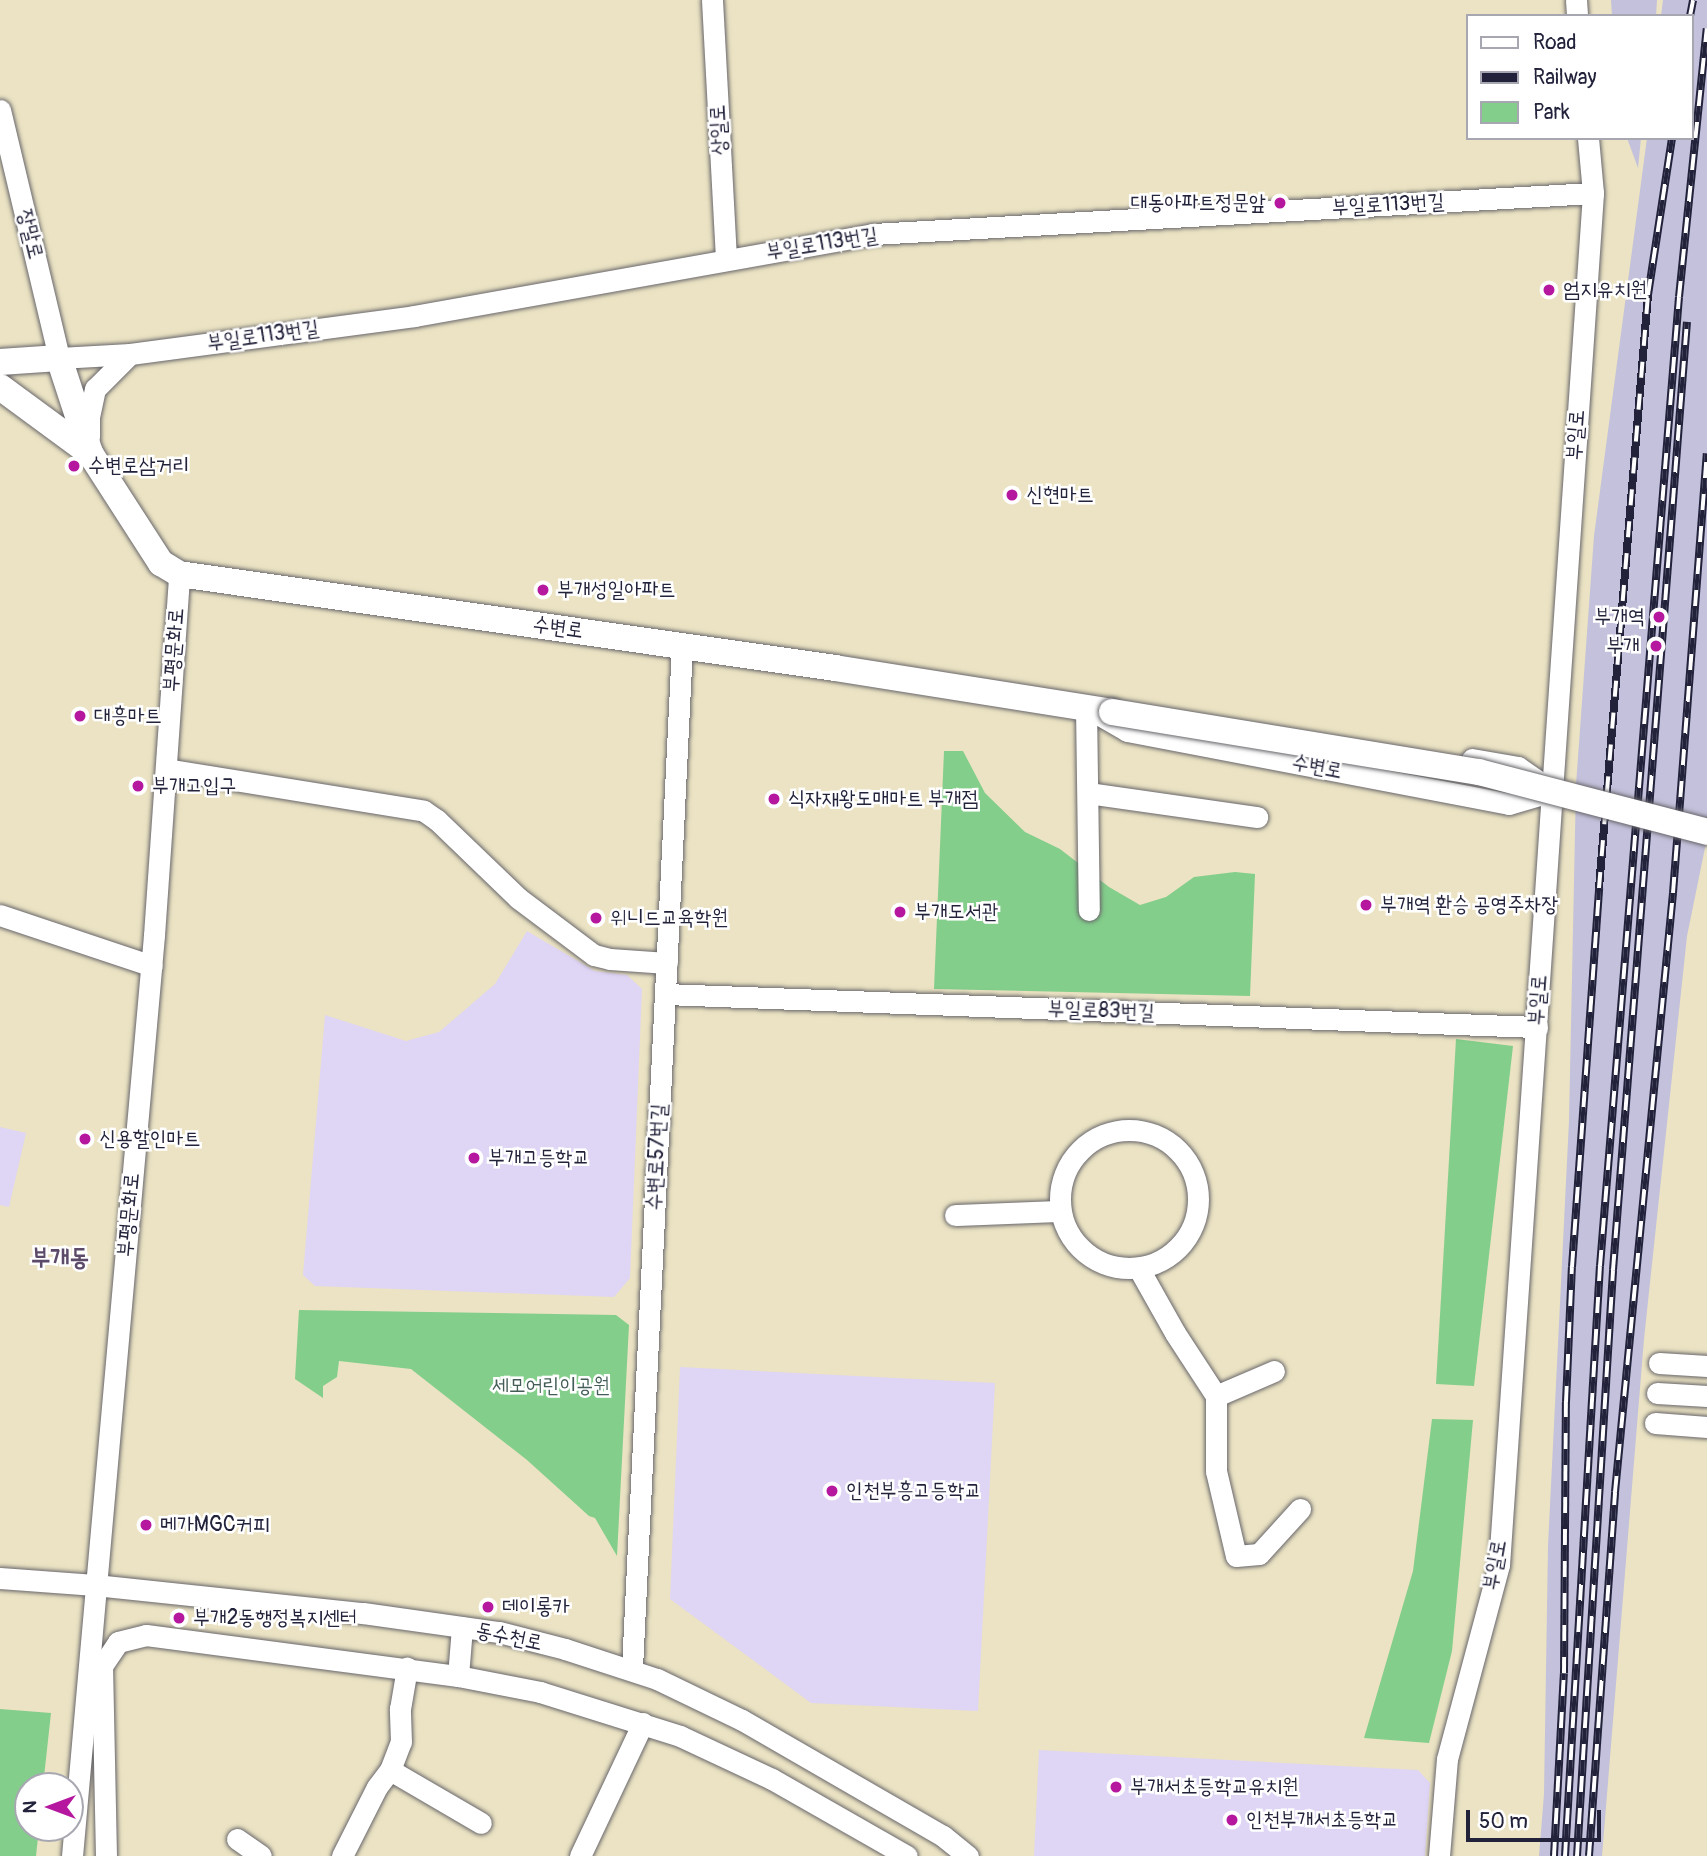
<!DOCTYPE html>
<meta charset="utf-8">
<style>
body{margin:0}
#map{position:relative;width:1707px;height:1856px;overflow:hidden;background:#ebe3c3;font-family:Pangolin,"Poor Story",sans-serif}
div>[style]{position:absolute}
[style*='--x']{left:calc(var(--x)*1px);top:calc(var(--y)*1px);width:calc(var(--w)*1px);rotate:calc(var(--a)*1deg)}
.built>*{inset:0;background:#dfd5f5}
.industrial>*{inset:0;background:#c3c1db}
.green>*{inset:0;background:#83ce8b}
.roads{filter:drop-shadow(0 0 2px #68666b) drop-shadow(0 0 2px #68666b)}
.minor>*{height:21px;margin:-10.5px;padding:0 10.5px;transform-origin:10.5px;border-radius:10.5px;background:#fff}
.minor>.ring{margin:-10.5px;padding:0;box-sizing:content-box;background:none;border:21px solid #fff;border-radius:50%}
.major>*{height:26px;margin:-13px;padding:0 13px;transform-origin:13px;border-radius:13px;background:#fff}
.rail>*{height:8px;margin-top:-4px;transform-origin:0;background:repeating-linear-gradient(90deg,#fff 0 16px,#22223b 0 32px);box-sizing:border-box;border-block:2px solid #22223b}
.bridges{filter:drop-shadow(0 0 2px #68666b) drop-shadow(0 0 2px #68666b)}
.major-bridge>*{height:26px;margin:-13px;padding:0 13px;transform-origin:13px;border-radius:13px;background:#fff}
.dots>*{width:19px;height:19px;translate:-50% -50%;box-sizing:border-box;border:4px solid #fff;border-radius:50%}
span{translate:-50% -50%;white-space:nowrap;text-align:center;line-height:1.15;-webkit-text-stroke:5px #fff;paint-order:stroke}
.street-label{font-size:21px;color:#22223b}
.poi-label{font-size:21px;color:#22223b}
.right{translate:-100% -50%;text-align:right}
.left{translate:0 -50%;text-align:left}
.park-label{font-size:21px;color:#445e57}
.quarter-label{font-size:24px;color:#5b4a69;font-weight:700}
.legend{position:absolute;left:1466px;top:14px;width:228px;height:126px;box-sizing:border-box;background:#fff;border:2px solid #a7a7b1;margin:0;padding:9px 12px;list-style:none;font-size:21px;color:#22223b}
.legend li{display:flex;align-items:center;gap:14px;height:35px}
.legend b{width:35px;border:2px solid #a7a7b1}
.north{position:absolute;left:14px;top:1772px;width:70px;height:70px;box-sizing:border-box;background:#fff;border:2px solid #a7a7b1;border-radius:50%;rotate:270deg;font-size:19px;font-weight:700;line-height:28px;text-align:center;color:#22223b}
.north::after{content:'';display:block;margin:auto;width:24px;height:32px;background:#b5179e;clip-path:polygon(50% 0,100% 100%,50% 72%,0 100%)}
.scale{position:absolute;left:1466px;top:1810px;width:135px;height:32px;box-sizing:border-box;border:4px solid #22223b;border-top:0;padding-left:9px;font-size:21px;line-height:24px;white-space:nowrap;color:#22223b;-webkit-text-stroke:5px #fff;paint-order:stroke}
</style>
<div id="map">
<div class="built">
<i style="clip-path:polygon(527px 931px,595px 971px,627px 975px,642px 989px,630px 1278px,614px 1297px,315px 1286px,303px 1275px,325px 1015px,406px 1041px,439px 1032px,495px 984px)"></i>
<i style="clip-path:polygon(0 1127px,26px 1133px,9px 1207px,0 1205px)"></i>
<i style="clip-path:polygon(680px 1367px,995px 1383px,978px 1711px,811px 1703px,670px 1599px)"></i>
<i style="clip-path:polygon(1039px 1750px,1418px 1770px,1430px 1783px,1425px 1856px,1034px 1856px)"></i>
</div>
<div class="industrial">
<i style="clip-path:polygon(1611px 0,1657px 0,1656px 16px,1612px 16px)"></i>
<i style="clip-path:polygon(1663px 0,1707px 0,1707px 838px,1687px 936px,1644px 1339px,1602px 1856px,1539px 1856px,1544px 1794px,1548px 1546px,1569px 1121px,1576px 785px,1594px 536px,1647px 138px,1691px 138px,1691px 16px,1661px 16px)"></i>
<i style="clip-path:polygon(1627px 138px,1641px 138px,1638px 168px)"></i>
</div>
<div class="green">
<i style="clip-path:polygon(944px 751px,963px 751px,985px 793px,1025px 832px,1060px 849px,1109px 887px,1140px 905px,1166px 897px,1194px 877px,1235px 872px,1255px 874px,1250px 996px,934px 989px)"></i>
<i style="clip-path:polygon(1456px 1039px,1513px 1046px,1474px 1386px,1436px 1384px)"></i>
<i style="clip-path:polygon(299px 1310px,616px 1315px,629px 1325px,617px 1556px,595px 1518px,589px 1516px,527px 1460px,411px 1369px,339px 1361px,337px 1377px,323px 1386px,323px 1398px,295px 1379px)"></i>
<i style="clip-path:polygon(1432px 1419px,1473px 1420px,1452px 1651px,1429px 1743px,1364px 1738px,1413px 1571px)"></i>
<i style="clip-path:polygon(0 1709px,51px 1713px,43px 1786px,28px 1786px,28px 1828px,39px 1828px,36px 1856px,0 1856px)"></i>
</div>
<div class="roads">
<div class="minor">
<i style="--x:712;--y:0;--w:259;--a:86.9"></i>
<i style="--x:1576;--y:0;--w:16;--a:86"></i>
<i style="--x:0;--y:110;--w:255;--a:76.6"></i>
<i style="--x:59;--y:358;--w:71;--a:-3.2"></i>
<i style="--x:130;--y:354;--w:287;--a:-7.6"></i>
<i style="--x:414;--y:316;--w:466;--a:-10.1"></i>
<i style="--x:873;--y:234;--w:721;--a:-3.26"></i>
<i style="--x:89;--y:437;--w:20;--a:-90"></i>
<i style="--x:89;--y:417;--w:29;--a:-78"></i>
<i style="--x:95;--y:389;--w:49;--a:-45"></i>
<i style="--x:1086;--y:707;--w:203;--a:89.2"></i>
<i style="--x:1096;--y:713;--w:36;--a:30"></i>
<i style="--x:1127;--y:731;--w:389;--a:10.8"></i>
<i style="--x:1509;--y:804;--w:46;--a:-16.5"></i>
<i style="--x:1472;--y:759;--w:47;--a:9.9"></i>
<i style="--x:1518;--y:767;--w:33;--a:35"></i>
<i style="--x:166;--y:769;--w:261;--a:9.2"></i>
<i style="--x:424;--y:811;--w:16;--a:35"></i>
<i style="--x:437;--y:820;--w:112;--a:43.9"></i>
<i style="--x:518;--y:898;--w:95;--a:36.9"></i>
<i style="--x:594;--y:955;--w:16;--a:14"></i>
<i style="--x:610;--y:959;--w:57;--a:4"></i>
<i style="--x:1088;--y:793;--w:171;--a:8.1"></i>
<i style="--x:0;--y:915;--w:160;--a:18.5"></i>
<i style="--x:665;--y:994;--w:873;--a:2.17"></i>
<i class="ring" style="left:1060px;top:1130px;width:117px;height:117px"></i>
<i style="--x:955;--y:1215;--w:105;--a:-2.2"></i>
<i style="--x:1139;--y:1269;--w:73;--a:60.6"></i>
<i style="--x:1175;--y:1333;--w:75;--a:56.9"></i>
<i style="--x:1216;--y:1396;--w:75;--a:90"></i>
<i style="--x:1216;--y:1471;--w:87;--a:76.8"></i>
<i style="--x:1236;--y:1556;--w:23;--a:-5"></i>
<i style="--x:1259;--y:1554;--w:61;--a:-47.7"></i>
<i style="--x:1659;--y:1363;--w:48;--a:3.6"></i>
<i style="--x:1657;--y:1393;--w:50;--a:3.4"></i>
<i style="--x:1216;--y:1396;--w:63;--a:-23.3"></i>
<i style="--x:1655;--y:1423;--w:52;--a:4.4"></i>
<i style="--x:0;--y:1578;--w:95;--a:4.2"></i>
<i style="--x:95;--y:1585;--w:269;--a:6"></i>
<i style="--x:363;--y:1613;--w:137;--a:8"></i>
<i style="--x:499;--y:1632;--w:68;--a:14.4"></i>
<i style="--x:565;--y:1649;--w:97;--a:18.1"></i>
<i style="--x:657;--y:1679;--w:94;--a:25.8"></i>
<i style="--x:742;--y:1720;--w:232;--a:30"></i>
<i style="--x:943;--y:1836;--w:32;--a:39"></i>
<i style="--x:632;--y:1668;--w:1024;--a:-87.2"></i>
<i style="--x:458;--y:1676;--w:84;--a:11"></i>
<i style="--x:540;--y:1692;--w:147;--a:17.4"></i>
<i style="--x:680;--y:1736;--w:102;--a:25.1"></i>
<i style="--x:772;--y:1779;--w:155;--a:29.7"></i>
<i style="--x:390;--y:1770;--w:30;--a:-69"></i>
<i style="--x:401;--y:1742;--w:33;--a:-92"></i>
<i style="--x:400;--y:1709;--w:42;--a:-80.3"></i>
<i style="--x:237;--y:1839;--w:29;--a:35"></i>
<i style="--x:72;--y:1856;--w:925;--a:-84.91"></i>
<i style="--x:154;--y:935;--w:362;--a:-86"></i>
<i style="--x:106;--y:1856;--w:190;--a:-91.2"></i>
<i style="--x:102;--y:1666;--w:29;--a:-56"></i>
<i style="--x:118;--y:1642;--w:29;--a:-14"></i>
<i style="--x:146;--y:1635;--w:315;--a:7.5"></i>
<i style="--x:458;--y:1676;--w:49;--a:-85.3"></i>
<i style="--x:342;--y:1856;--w:77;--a:-63.1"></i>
<i style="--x:377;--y:1787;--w:21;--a:-53"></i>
<i style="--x:390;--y:1770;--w:105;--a:30.2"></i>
<i style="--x:580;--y:1856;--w:147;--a:-64.7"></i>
<i style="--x:1439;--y:1856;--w:97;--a:-85.3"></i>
<i style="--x:1447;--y:1759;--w:201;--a:-75"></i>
<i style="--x:1499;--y:1565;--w:1375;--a:-86.08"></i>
<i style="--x:1593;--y:193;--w:55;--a:-95.2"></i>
</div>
<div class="major">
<i style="--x:0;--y:362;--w:59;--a:-3.9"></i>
<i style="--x:59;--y:358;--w:100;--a:71.9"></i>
<i style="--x:90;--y:453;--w:131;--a:57.2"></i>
<i style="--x:161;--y:563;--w:21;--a:31"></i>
<i style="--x:179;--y:574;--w:663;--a:8.15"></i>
<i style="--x:835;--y:668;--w:280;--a:9"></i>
<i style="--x:0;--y:387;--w:112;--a:36.3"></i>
</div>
</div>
<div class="rail">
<i style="--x:1690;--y:16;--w:16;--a:-79"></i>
<i style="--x:1554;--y:1856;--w:183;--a:-86.9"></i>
<i style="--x:1564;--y:1673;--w:271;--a:-89.6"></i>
<i style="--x:1566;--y:1402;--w:135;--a:-87.5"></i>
<i style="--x:1572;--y:1267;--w:380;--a:-85.9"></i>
<i style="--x:1599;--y:888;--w:595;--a:-85.28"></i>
<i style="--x:1648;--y:295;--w:159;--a:-81.3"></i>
<i style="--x:1565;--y:1856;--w:591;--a:-86.61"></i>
<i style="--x:1600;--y:1266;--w:972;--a:-85.34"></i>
<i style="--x:1679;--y:297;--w:270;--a:-84.1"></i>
<i style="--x:1577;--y:1856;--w:587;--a:-86.48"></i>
<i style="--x:1613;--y:1270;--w:951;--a:-85.54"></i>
<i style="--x:1589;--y:1856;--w:365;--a:-85.9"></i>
<i style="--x:1615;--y:1492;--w:602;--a:-84.47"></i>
<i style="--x:1673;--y:893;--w:441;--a:-85.6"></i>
</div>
<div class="bridges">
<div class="major-bridge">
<i style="--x:1112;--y:712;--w:372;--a:9.3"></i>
<i style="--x:1479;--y:772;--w:236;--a:14.7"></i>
</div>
</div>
<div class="dots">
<i style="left:1280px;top:203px;background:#b5179e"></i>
<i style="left:1549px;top:290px;background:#b5179e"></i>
<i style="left:74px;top:466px;background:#b5179e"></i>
<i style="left:1012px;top:495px;background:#b5179e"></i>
<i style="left:543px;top:590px;background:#b5179e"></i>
<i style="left:1659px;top:617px;background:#b5179e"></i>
<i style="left:1656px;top:646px;background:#b5179e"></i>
<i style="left:80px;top:716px;background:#b5179e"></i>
<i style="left:138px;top:786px;background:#b5179e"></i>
<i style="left:774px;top:799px;background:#b5179e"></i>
<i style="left:1366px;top:905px;background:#b5179e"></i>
<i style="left:900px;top:912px;background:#b5179e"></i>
<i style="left:596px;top:918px;background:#b5179e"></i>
<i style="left:85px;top:1139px;background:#b5179e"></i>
<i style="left:474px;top:1158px;background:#b5179e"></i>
<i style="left:832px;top:1491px;background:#b5179e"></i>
<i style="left:146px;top:1525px;background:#b5179e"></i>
<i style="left:488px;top:1607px;background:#b5179e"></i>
<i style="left:179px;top:1618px;background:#b5179e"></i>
<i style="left:1116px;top:1787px;background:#b5179e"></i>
<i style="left:1232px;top:1820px;background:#b5179e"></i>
</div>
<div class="street-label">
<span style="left:719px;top:130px;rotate:-93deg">상일로</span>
<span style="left:1388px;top:205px;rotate:-3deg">부일로113번길</span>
<span style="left:30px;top:234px;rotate:76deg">장말로</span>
<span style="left:822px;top:244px;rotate:-9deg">부일로113번길</span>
<span style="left:263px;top:336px;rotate:-8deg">부일로113번길</span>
<span style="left:1576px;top:435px;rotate:-86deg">부일로</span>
<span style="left:558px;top:628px;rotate:8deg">수변로</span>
<span style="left:174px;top:650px;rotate:-86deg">부평문화로</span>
<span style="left:1317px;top:767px;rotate:11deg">수변로</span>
<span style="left:1538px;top:1000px;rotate:-86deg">부일로</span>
<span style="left:1101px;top:1011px;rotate:2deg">부일로83번길</span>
<span style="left:657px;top:1157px;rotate:-87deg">수변로57번길</span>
<span style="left:129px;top:1215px;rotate:-85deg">부평문화로</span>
<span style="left:1495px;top:1565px;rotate:-80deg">부일로</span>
<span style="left:509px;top:1637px;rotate:12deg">동수천로</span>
</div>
<div class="poi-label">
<span class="right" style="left:1266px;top:203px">대동아파트정문앞</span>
<span class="left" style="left:1563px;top:290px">엄지유치원</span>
<span class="left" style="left:88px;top:466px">수변로삼거리</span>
<span class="left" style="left:1026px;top:495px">신현마트</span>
<span class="left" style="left:557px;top:590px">부개성일아파트</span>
<span class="right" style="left:1645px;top:617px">부개역</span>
<span class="right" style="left:1640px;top:646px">부개</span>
<span class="left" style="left:94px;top:716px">대흥마트</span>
<span class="left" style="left:152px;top:786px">부개고입구</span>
<span class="left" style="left:788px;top:799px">식자재왕도매마트 부개점</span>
<span class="left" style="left:1380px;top:905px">부개역 환승 공영주차장</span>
<span class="left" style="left:914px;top:912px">부개도서관</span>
<span class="left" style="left:610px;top:918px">위니드교육학원</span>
<span class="left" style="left:99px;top:1139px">신용할인마트</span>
<span class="left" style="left:488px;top:1158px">부개고등학교</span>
<span class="left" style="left:846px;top:1491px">인천부흥고등학교</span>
<span class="left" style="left:160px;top:1525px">메가MGC커피</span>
<span class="left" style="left:502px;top:1607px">데이롱카</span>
<span class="left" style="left:193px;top:1618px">부개2동행정복지센터</span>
<span class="left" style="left:1130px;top:1787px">부개서초등학교유치원</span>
<span class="left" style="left:1246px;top:1820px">인천부개서초등학교</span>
</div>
<div class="park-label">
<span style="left:551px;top:1386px">세모어린이공원</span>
</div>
<div class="quarter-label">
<span style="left:60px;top:1258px">부개동</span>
</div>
<ul class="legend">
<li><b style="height:9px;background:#fff"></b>Road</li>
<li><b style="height:9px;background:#22223b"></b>Railway</li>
<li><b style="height:19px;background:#83ce8b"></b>Park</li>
</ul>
<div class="north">N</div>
<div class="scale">50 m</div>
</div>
